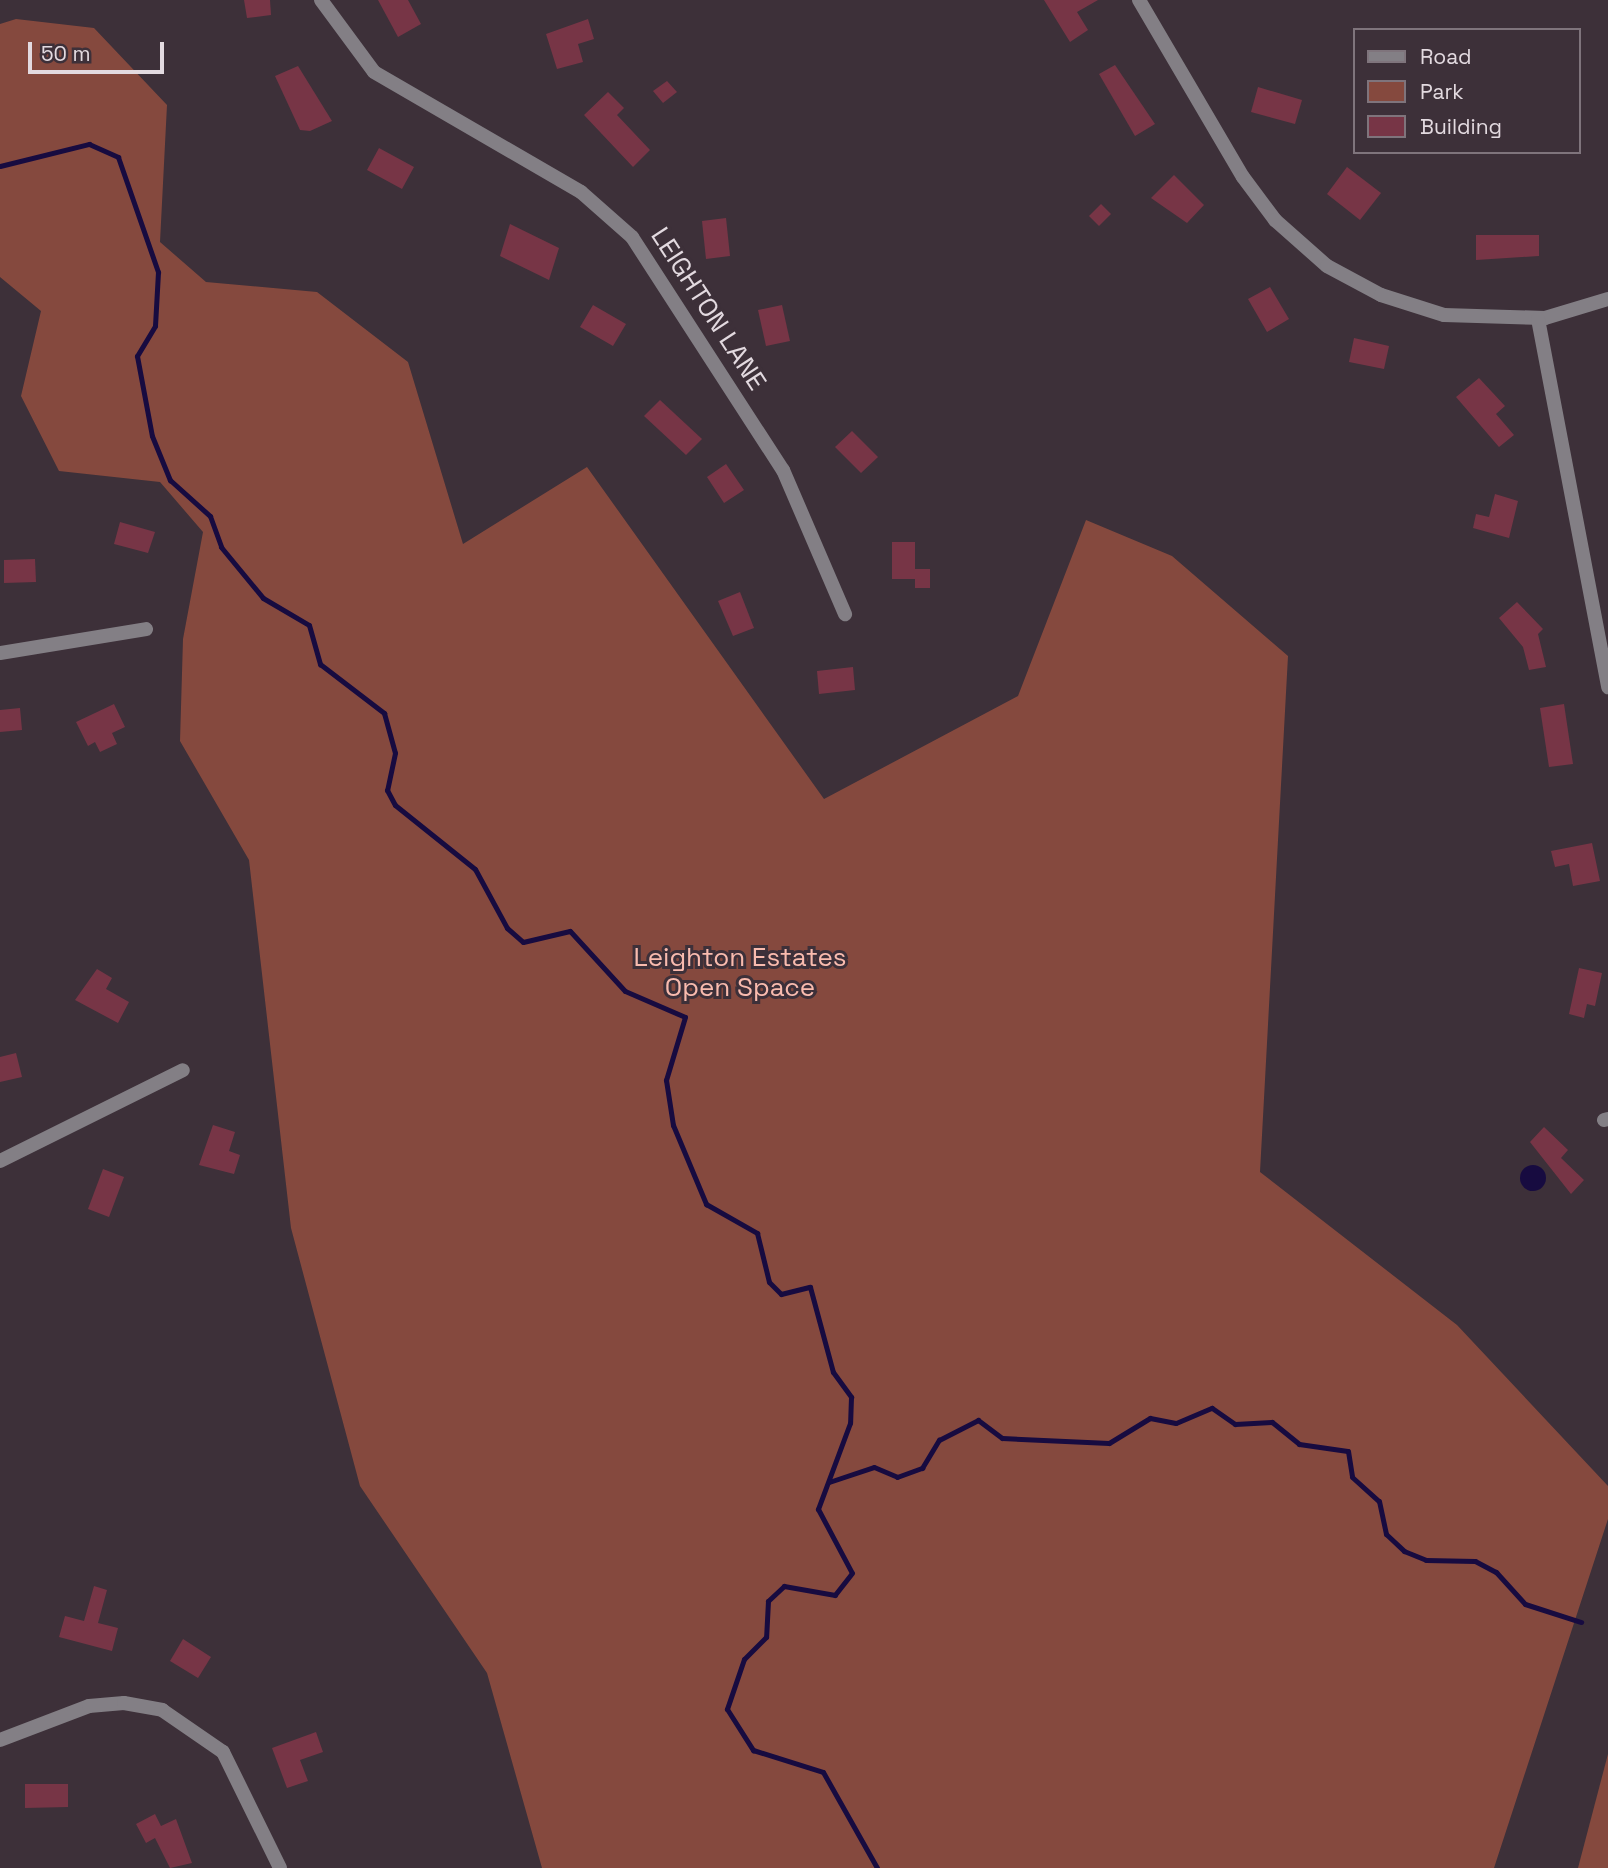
<!DOCTYPE html>
<style>
body{margin:0}
#map{position:relative;width:1608px;height:1868px;overflow:hidden;background:#3d3039;font-family:"Space Grotesk",sans-serif}
div>[style]{position:absolute}
[style*='--x']{left:calc(var(--x)*1px);top:calc(var(--y)*1px);width:calc(var(--w)*1px);rotate:calc(var(--a)*1deg)}
.green>*{inset:0;background:#85493e}
.water>*{inset:0;background:#170b40}
.round{border-radius:50%}
.stream>*{height:5px;margin:-2.5px;padding:0 2.5px;transform-origin:2.5px;border-radius:2.5px;background:#170b40}
.building>*{inset:0;background:#773546}
.street>*{height:14px;margin:-7px;padding:0 7px;transform-origin:7px;border-radius:7px;background:#837f85}
span{translate:-50% -50%;white-space:nowrap;text-align:center;line-height:1.15;-webkit-text-stroke:6px #3d3039;paint-order:stroke}
.street-label{font-size:26px;color:#e3dae0}
.park-label{font-size:26px;color:#f9bbae}
.legend{position:absolute;left:1353px;top:28px;width:228px;height:126px;box-sizing:border-box;background:#3d3039;border:2px solid #7f747c;margin:0;padding:9px 12px;list-style:none;font-size:21px;color:#e3dae0}
.legend li{display:flex;align-items:center;gap:14px;height:35px}
.legend b{width:35px;border:2px solid #7f747c}
.scale{position:absolute;left:28px;top:42px;width:136px;height:32px;box-sizing:border-box;border:4px solid #e3dae0;border-top:0;padding-left:9px;font-size:21px;line-height:24px;white-space:nowrap;color:#e3dae0;-webkit-text-stroke:5px #3d3039;paint-order:stroke}
</style>
<div id="map">
<div class="green">
<i style="clip-path:polygon(16px 19px,94px 28px,167px 105px,160px 242px,206px 282px,317px 292px,408px 362px,463px 544px,587px 467px,824px 799px,1018px 696px,1086px 520px,1172px 556px,1288px 656px,1260px 1172px,1457px 1325px,1608px 1486px,1608px 1519px,1494px 1868px,542px 1868px,487px 1673px,360px 1486px,291px 1228px,249px 860px,180px 741px,183px 639px,203px 532px,160px 482px,59px 471px,21px 396px,41px 311px,0 277px,0 24px)"></i>
<i style="clip-path:polygon(1608px 1754px,1608px 1868px,1578px 1868px)"></i>
</div>
<div class="water">
<i class="round" style="left:1520px;top:1165px;width:26px;height:26px"></i>
</div>
<div class="stream">
<i style="--x:0;--y:166;--w:92;--a:-13.9"></i>
<i style="--x:89;--y:144;--w:32;--a:24"></i>
<i style="--x:118;--y:157;--w:122;--a:70.8"></i>
<i style="--x:158;--y:272;--w:54;--a:93.2"></i>
<i style="--x:155;--y:326;--w:35;--a:121"></i>
<i style="--x:137;--y:356;--w:81;--a:79.4"></i>
<i style="--x:152;--y:436;--w:48;--a:67.8"></i>
<i style="--x:170;--y:480;--w:54;--a:42"></i>
<i style="--x:210;--y:516;--w:33;--a:70"></i>
<i style="--x:221;--y:547;--w:66;--a:50.5"></i>
<i style="--x:263;--y:598;--w:53;--a:30.4"></i>
<i style="--x:309;--y:625;--w:41;--a:74.2"></i>
<i style="--x:320;--y:664;--w:81;--a:37.4"></i>
<i style="--x:384;--y:713;--w:41;--a:74.6"></i>
<i style="--x:395;--y:753;--w:38;--a:102"></i>
<i style="--x:387;--y:790;--w:17;--a:62"></i>
<i style="--x:395;--y:805;--w:102;--a:38.7"></i>
<i style="--x:475;--y:869;--w:67;--a:61.5"></i>
<i style="--x:507;--y:928;--w:21;--a:41"></i>
<i style="--x:523;--y:942;--w:48;--a:-13.2"></i>
<i style="--x:570;--y:931;--w:81;--a:47.5"></i>
<i style="--x:625;--y:991;--w:65;--a:23.4"></i>
<i style="--x:685;--y:1017;--w:66;--a:106.8"></i>
<i style="--x:666;--y:1080;--w:46;--a:81.2"></i>
<i style="--x:673;--y:1125;--w:86;--a:67.3"></i>
<i style="--x:706;--y:1204;--w:59;--a:29.6"></i>
<i style="--x:757;--y:1233;--w:50;--a:76.2"></i>
<i style="--x:769;--y:1282;--w:17;--a:45"></i>
<i style="--x:781;--y:1294;--w:30;--a:-14"></i>
<i style="--x:810;--y:1287;--w:88;--a:74.9"></i>
<i style="--x:833;--y:1372;--w:31;--a:54"></i>
<i style="--x:851;--y:1397;--w:26;--a:92"></i>
<i style="--x:850;--y:1423;--w:92;--a:110.4"></i>
<i style="--x:818;--y:1509;--w:72;--a:62"></i>
<i style="--x:852;--y:1573;--w:28;--a:128"></i>
<i style="--x:835;--y:1595;--w:52;--a:-170"></i>
<i style="--x:784;--y:1586;--w:22;--a:137"></i>
<i style="--x:768;--y:1601;--w:36;--a:93"></i>
<i style="--x:766;--y:1637;--w:31;--a:135"></i>
<i style="--x:744;--y:1659;--w:53;--a:108.8"></i>
<i style="--x:727;--y:1709;--w:49;--a:57.6"></i>
<i style="--x:753;--y:1750;--w:73;--a:17.4"></i>
<i style="--x:823;--y:1772;--w:110;--a:60.6"></i>
<i style="--x:829;--y:1482;--w:47;--a:-18.4"></i>
<i style="--x:874;--y:1467;--w:25;--a:23"></i>
<i style="--x:897;--y:1477;--w:27;--a:-20"></i>
<i style="--x:922;--y:1468;--w:33;--a:-59"></i>
<i style="--x:939;--y:1440;--w:44;--a:-27.1"></i>
<i style="--x:978;--y:1420;--w:30;--a:37"></i>
<i style="--x:1002;--y:1438;--w:107;--a:2.7"></i>
<i style="--x:1109;--y:1443;--w:48;--a:-31.4"></i>
<i style="--x:1150;--y:1418;--w:26;--a:11"></i>
<i style="--x:1176;--y:1423;--w:39;--a:-23"></i>
<i style="--x:1212;--y:1408;--w:28;--a:35"></i>
<i style="--x:1235;--y:1424;--w:37;--a:-3"></i>
<i style="--x:1272;--y:1422;--w:35;--a:39"></i>
<i style="--x:1299;--y:1444;--w:49;--a:8.1"></i>
<i style="--x:1348;--y:1451;--w:26;--a:81"></i>
<i style="--x:1352;--y:1477;--w:36;--a:42"></i>
<i style="--x:1379;--y:1501;--w:34;--a:78"></i>
<i style="--x:1386;--y:1534;--w:25;--a:43"></i>
<i style="--x:1404;--y:1551;--w:24;--a:22"></i>
<i style="--x:1426;--y:1560;--w:49;--a:1.2"></i>
<i style="--x:1475;--y:1561;--w:24;--a:28"></i>
<i style="--x:1496;--y:1572;--w:43;--a:47.8"></i>
<i style="--x:1525;--y:1604;--w:59;--a:17.8"></i>
</div>
<div class="building">
<i style="clip-path:polygon(244px 0,270px 0,271px 15px,247px 18px)"></i>
<i style="clip-path:polygon(378px 0,408px 0,421px 24px,398px 37px)"></i>
<i style="clip-path:polygon(1044px 0,1098px 0,1077px 12px,1088px 30px,1070px 42px)"></i>
<i style="clip-path:polygon(588px 19px,594px 39px,578px 44px,583px 62px,557px 69px,546px 34px)"></i>
<i style="clip-path:polygon(1115px 65px,1155px 124px,1135px 136px,1099px 74px)"></i>
<i style="clip-path:polygon(298px 66px,332px 121px,310px 131px,300px 130px,275px 76px)"></i>
<i style="clip-path:polygon(667px 81px,677px 92px,663px 103px,653px 91px)"></i>
<i style="clip-path:polygon(1258px 87px,1302px 100px,1295px 124px,1251px 112px)"></i>
<i style="clip-path:polygon(608px 92px,624px 108px,617px 115px,650px 150px,633px 167px,584px 115px)"></i>
<i style="clip-path:polygon(379px 148px,414px 167px,402px 189px,367px 170px)"></i>
<i style="clip-path:polygon(1347px 167px,1381px 193px,1360px 220px,1327px 194px)"></i>
<i style="clip-path:polygon(1174px 175px,1204px 205px,1187px 223px,1151px 198px)"></i>
<i style="clip-path:polygon(1101px 204px,1111px 214px,1099px 226px,1089px 216px)"></i>
<i style="clip-path:polygon(726px 218px,730px 256px,706px 259px,702px 221px)"></i>
<i style="clip-path:polygon(510px 224px,559px 248px,549px 280px,500px 256px)"></i>
<i style="clip-path:polygon(1476px 235px,1539px 235px,1539px 256px,1476px 260px)"></i>
<i style="clip-path:polygon(1270px 287px,1289px 319px,1267px 332px,1248px 299px)"></i>
<i style="clip-path:polygon(593px 305px,626px 324px,613px 346px,580px 327px)"></i>
<i style="clip-path:polygon(782px 305px,790px 341px,766px 346px,758px 310px)"></i>
<i style="clip-path:polygon(1354px 338px,1389px 346px,1384px 369px,1349px 362px)"></i>
<i style="clip-path:polygon(1479px 378px,1505px 406px,1496px 414px,1514px 435px,1499px 447px,1456px 397px)"></i>
<i style="clip-path:polygon(660px 400px,702px 439px,686px 455px,644px 416px)"></i>
<i style="clip-path:polygon(852px 431px,878px 457px,861px 473px,835px 447px)"></i>
<i style="clip-path:polygon(726px 464px,744px 490px,724px 503px,707px 477px)"></i>
<i style="clip-path:polygon(1495px 494px,1518px 501px,1509px 538px,1473px 528px,1476px 514px,1489px 517px)"></i>
<i style="clip-path:polygon(120px 522px,155px 532px,148px 553px,114px 544px)"></i>
<i style="clip-path:polygon(892px 542px,915px 542px,915px 569px,930px 569px,930px 588px,915px 588px,915px 579px,892px 579px)"></i>
<i style="clip-path:polygon(35px 559px,36px 582px,4px 583px,4px 560px)"></i>
<i style="clip-path:polygon(740px 592px,754px 628px,733px 636px,718px 601px)"></i>
<i style="clip-path:polygon(1517px 602px,1543px 629px,1538px 634px,1546px 667px,1529px 670px,1523px 647px,1499px 618px)"></i>
<i style="clip-path:polygon(853px 667px,855px 690px,819px 694px,817px 671px)"></i>
<i style="clip-path:polygon(114px 704px,125px 727px,112px 733px,117px 744px,100px 752px,95px 742px,88px 746px,76px 722px)"></i>
<i style="clip-path:polygon(1564px 704px,1573px 764px,1549px 767px,1540px 708px)"></i>
<i style="clip-path:polygon(20px 708px,22px 730px,0 732px,0 710px)"></i>
<i style="clip-path:polygon(1592px 843px,1600px 881px,1573px 886px,1569px 864px,1555px 867px,1551px 851px)"></i>
<i style="clip-path:polygon(1579px 968px,1602px 973px,1595px 1006px,1587px 1004px,1584px 1018px,1569px 1014px)"></i>
<i style="clip-path:polygon(97px 969px,112px 978px,106px 989px,129px 1002px,118px 1023px,75px 1000px)"></i>
<i style="clip-path:polygon(16px 1053px,22px 1077px,0 1082px,0 1057px)"></i>
<i style="clip-path:polygon(213px 1125px,235px 1132px,229px 1151px,240px 1155px,234px 1174px,199px 1165px)"></i>
<i style="clip-path:polygon(1544px 1127px,1568px 1150px,1561px 1158px,1584px 1180px,1571px 1194px,1530px 1142px)"></i>
<i style="clip-path:polygon(103px 1169px,124px 1177px,109px 1217px,88px 1209px)"></i>
<i style="clip-path:polygon(94px 1586px,107px 1590px,98px 1623px,118px 1628px,112px 1651px,59px 1637px,65px 1616px,84px 1621px)"></i>
<i style="clip-path:polygon(183px 1639px,211px 1657px,198px 1678px,170px 1661px)"></i>
<i style="clip-path:polygon(316px 1732px,323px 1752px,300px 1760px,308px 1781px,287px 1788px,272px 1748px)"></i>
<i style="clip-path:polygon(25px 1784px,68px 1784px,68px 1807px,25px 1808px)"></i>
<i style="clip-path:polygon(155px 1814px,161px 1826px,176px 1819px,192px 1863px,170px 1868px,155px 1838px,146px 1843px,136px 1824px)"></i>
</div>
<div class="street">
<i style="--x:321;--y:0;--w:89;--a:53.6"></i>
<i style="--x:374;--y:72;--w:239;--a:30.1"></i>
<i style="--x:581;--y:192;--w:68;--a:41.4"></i>
<i style="--x:632;--y:237;--w:278;--a:57.1"></i>
<i style="--x:783;--y:470;--w:157;--a:66.7"></i>
<i style="--x:1139;--y:0;--w:205;--a:59.6"></i>
<i style="--x:1243;--y:177;--w:54;--a:53.3"></i>
<i style="--x:1275;--y:220;--w:69;--a:41.5"></i>
<i style="--x:1327;--y:266;--w:61;--a:28.2"></i>
<i style="--x:1381;--y:295;--w:66;--a:17.6"></i>
<i style="--x:1444;--y:315;--w:101;--a:1.7"></i>
<i style="--x:1545;--y:318;--w:66;--a:-16.8"></i>
<i style="--x:1538;--y:319;--w:375;--a:79.2"></i>
<i style="--x:0;--y:653;--w:148;--a:-9.3"></i>
<i style="--x:1604;--y:1120;--w:4;--a:-14"></i>
<i style="--x:0;--y:1161;--w:204;--a:-26.4"></i>
<i style="--x:0;--y:1740;--w:95;--a:-20.9"></i>
<i style="--x:89;--y:1706;--w:35;--a:-5"></i>
<i style="--x:124;--y:1703;--w:39;--a:10"></i>
<i style="--x:162;--y:1710;--w:74;--a:34.5"></i>
<i style="--x:223;--y:1752;--w:129;--a:63.8"></i>
</div>
<div class="street-label">
<span style="left:708px;top:309px;rotate:57deg">LEIGHTON LANE</span>
</div>
<div class="park-label">
<span style="left:740px;top:973px">Leighton Estates<br>Open Space</span>
</div>
<ul class="legend">
<li><b style="height:9px;background:#837f85"></b>Road</li>
<li><b style="height:19px;background:#85493e"></b>Park</li>
<li><b style="height:19px;background:#773546"></b>Building</li>
</ul>
<div class="scale">50 m</div>
</div>
